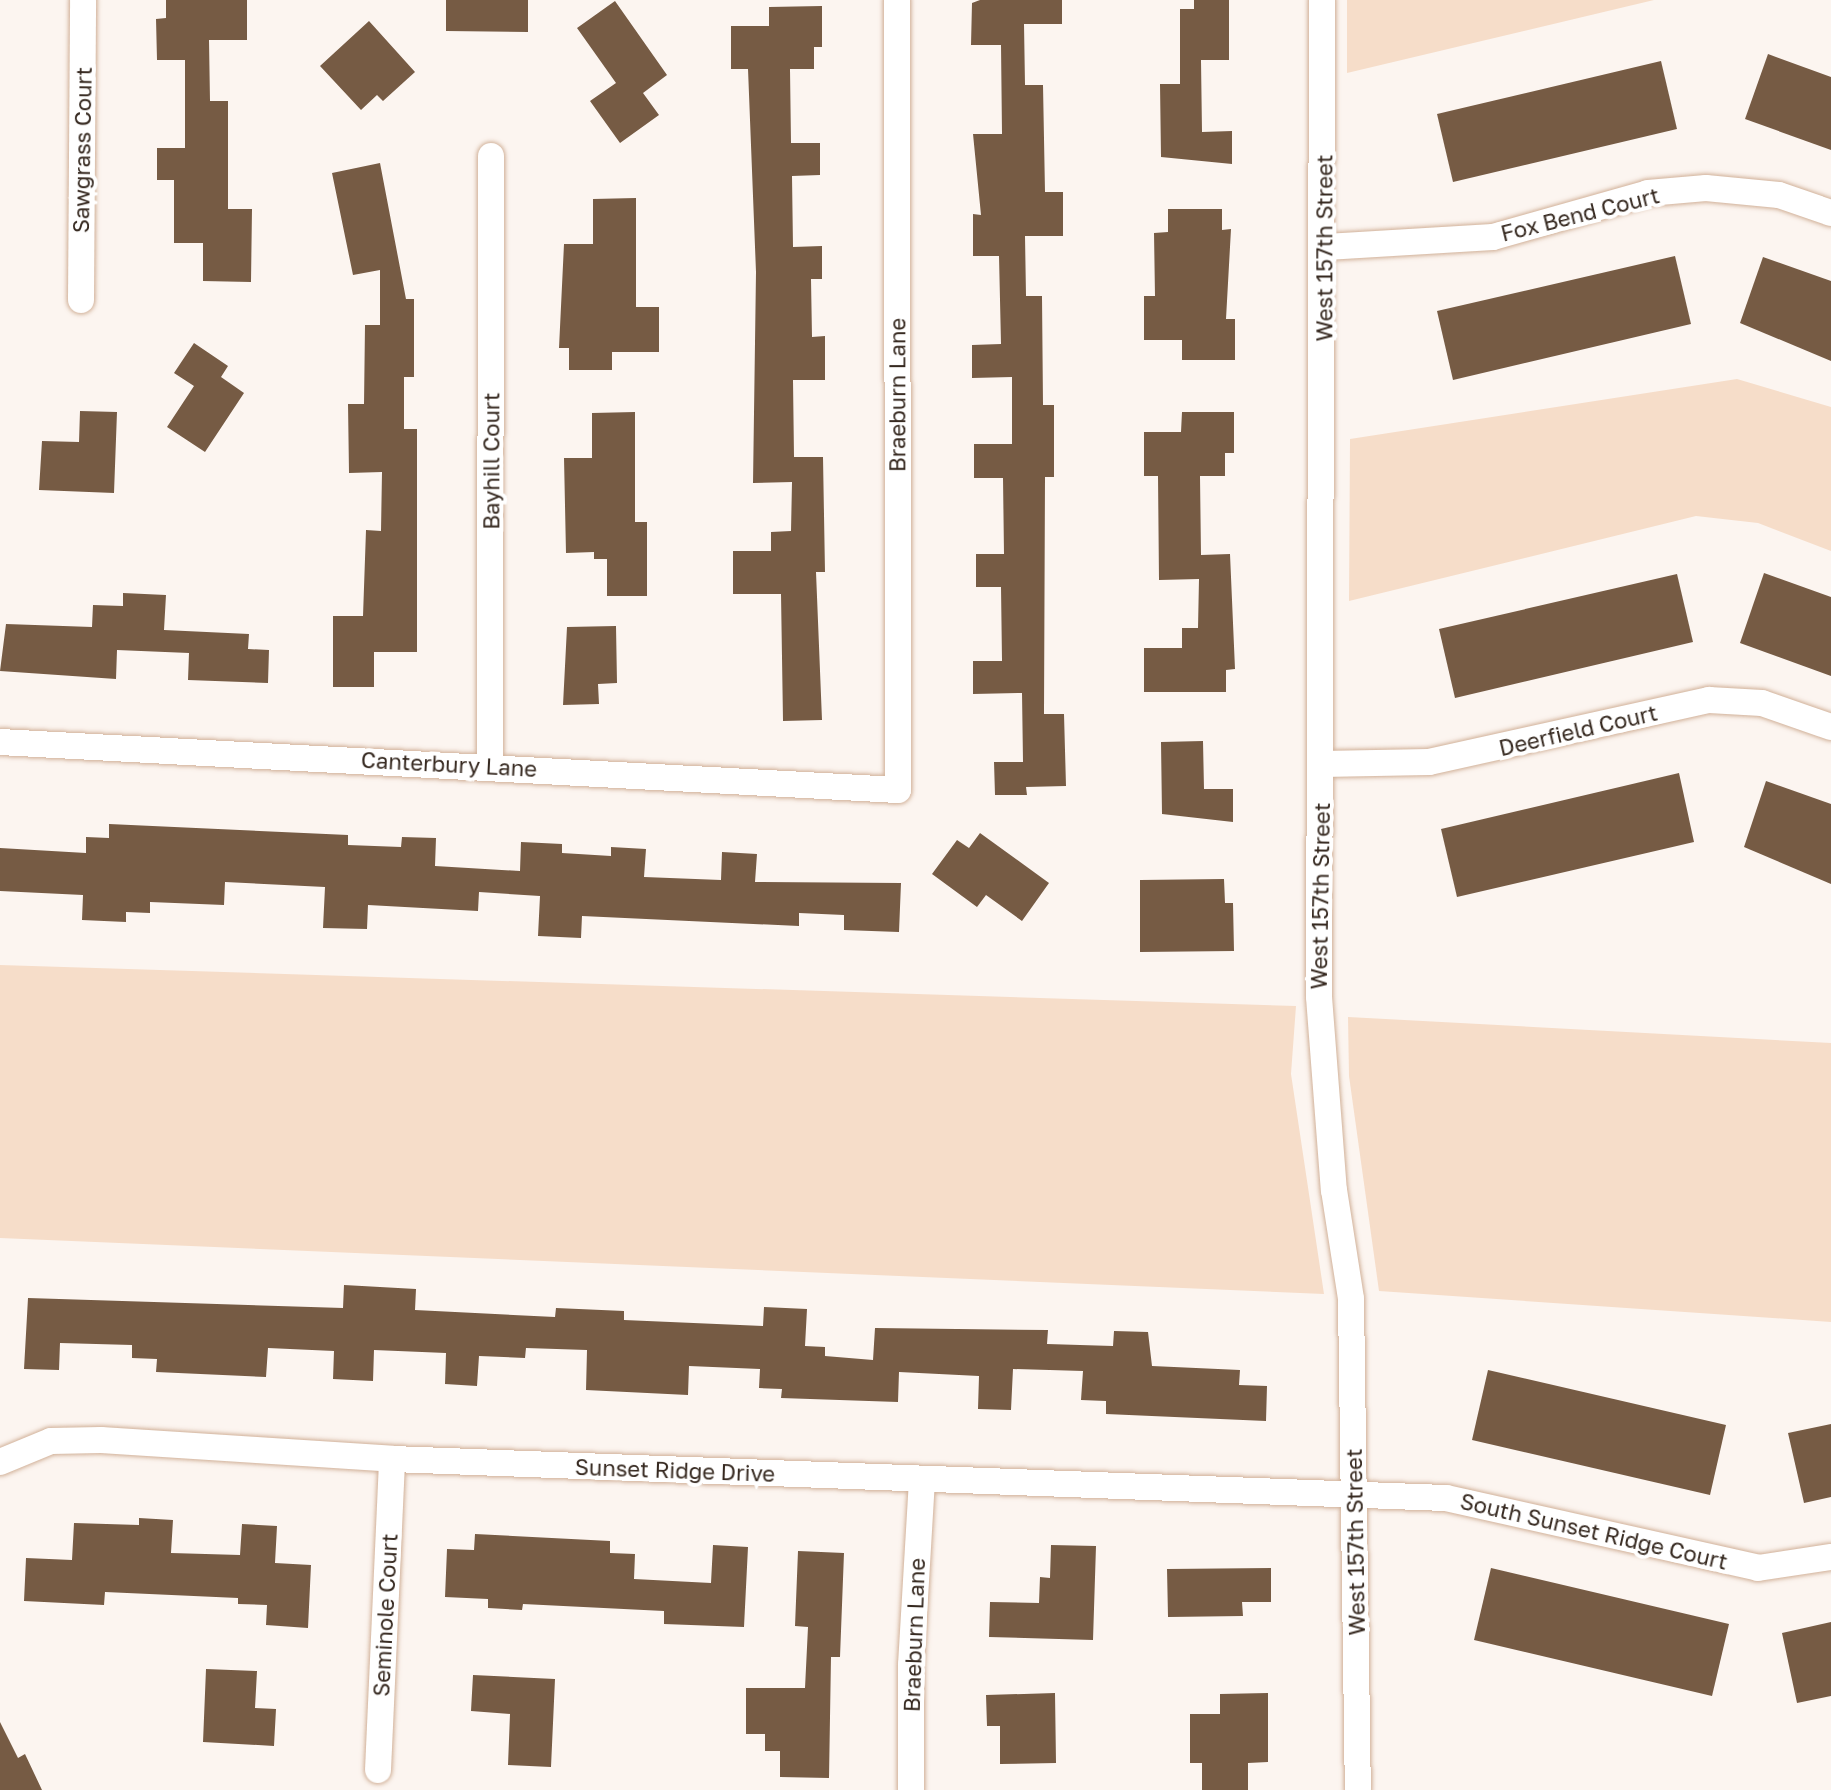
<!DOCTYPE html>
<style>
body{margin:0}
#map{position:relative;width:1831px;height:1790px;overflow:hidden;background:#fcf5f0;font-family:"Golos Text",sans-serif}
div>[style]{position:absolute}
[style*='--x']{left:calc(var(--x)*1px);top:calc(var(--y)*1px);width:calc(var(--w)*1px);rotate:calc(var(--a)*1deg)}
.green>*{inset:0;background:#f6ddc9}
.building>*{inset:0;background:#765b44}
.roads{filter:drop-shadow(0 0 2px #d1b199) drop-shadow(0 0 2px #d1b199)}
.street>*{height:26px;margin:-13px;padding:0 13px;transform-origin:13px;border-radius:13px;background:#fff}
span{translate:-50% -50%;white-space:nowrap;text-align:center;line-height:1.15;-webkit-text-stroke:8px #fff;paint-order:stroke}
.street-label{font-size:22px;color:#35281f}
</style>
<div id="map">
<div class="green">
<i style="clip-path:polygon(1347px 0,1654px 0,1347px 73px)"></i>
<i style="clip-path:polygon(1737px 379px,1831px 407px,1831px 551px,1758px 523px,1696px 516px,1349px 601px,1350px 439px)"></i>
<i style="clip-path:polygon(0 965px,1296px 1006px,1291px 1074px,1324px 1294px,0 1238px)"></i>
<i style="clip-path:polygon(1348px 1017px,1831px 1043px,1831px 1322px,1379px 1291px,1349px 1076px)"></i>
</div>
<div class="building">
<i style="clip-path:polygon(166px 0,247px 0,247px 40px,209px 40px,210px 101px,228px 101px,228px 209px,252px 209px,251px 282px,203px 281px,203px 243px,174px 243px,174px 180px,157px 180px,157px 148px,185px 148px,185px 60px,157px 60px,156px 19px,166px 18px)"></i>
<i style="clip-path:polygon(446px 0,528px 0,528px 32px,446px 31px)"></i>
<i style="clip-path:polygon(980px 0,1062px 0,1062px 24px,1024px 24px,1025px 85px,1043px 85px,1045px 192px,1063px 192px,1063px 236px,1025px 236px,1026px 296px,1042px 296px,1043px 405px,1054px 405px,1054px 477px,1045px 477px,1044px 714px,1064px 714px,1066px 786px,1026px 787px,1027px 795px,995px 795px,994px 762px,1023px 762px,1022px 693px,973px 694px,973px 661px,1002px 661px,1001px 587px,976px 587px,976px 554px,1004px 554px,1003px 478px,974px 478px,974px 444px,1012px 444px,1012px 377px,972px 378px,972px 345px,1001px 344px,999px 256px,973px 256px,973px 214px,981px 215px,973px 134px,1002px 134px,1001px 45px,971px 45px,972px 3px)"></i>
<i style="clip-path:polygon(1194px 0,1229px 0,1229px 60px,1201px 60px,1202px 132px,1232px 131px,1232px 164px,1161px 157px,1160px 84px,1180px 84px,1180px 9px,1194px 9px)"></i>
<i style="clip-path:polygon(615px 1px,667px 75px,643px 93px,659px 115px,620px 143px,590px 101px,616px 83px,577px 28px)"></i>
<i style="clip-path:polygon(822px 6px,822px 47px,814px 47px,814px 69px,790px 69px,791px 143px,820px 143px,820px 175px,792px 176px,793px 247px,822px 246px,822px 279px,811px 279px,812px 337px,825px 336px,825px 380px,793px 380px,794px 457px,823px 457px,825px 572px,816px 572px,822px 720px,783px 721px,781px 594px,733px 594px,733px 551px,771px 551px,771px 532px,791px 531px,792px 482px,753px 483px,756px 272px,748px 69px,731px 69px,731px 26px,769px 26px,769px 7px)"></i>
<i style="clip-path:polygon(369px 21px,415px 72px,383px 101px,377px 95px,361px 110px,320px 66px)"></i>
<i style="clip-path:polygon(1768px 54px,1831px 77px,1831px 150px,1745px 119px)"></i>
<i style="clip-path:polygon(1661px 61px,1677px 129px,1453px 182px,1437px 114px)"></i>
<i style="clip-path:polygon(380px 163px,406px 299px,414px 299px,414px 377px,404px 377px,404px 429px,417px 429px,417px 652px,374px 652px,374px 687px,333px 687px,333px 616px,363px 616px,366px 530px,381px 531px,382px 472px,349px 473px,348px 404px,364px 404px,365px 325px,380px 325px,380px 270px,353px 275px,332px 173px)"></i>
<i style="clip-path:polygon(636px 198px,636px 307px,659px 307px,659px 352px,612px 352px,612px 370px,569px 370px,569px 348px,559px 348px,564px 244px,593px 244px,593px 199px)"></i>
<i style="clip-path:polygon(1168px 209px,1222px 209px,1222px 230px,1231px 229px,1226px 319px,1235px 319px,1235px 360px,1182px 360px,1182px 340px,1144px 340px,1144px 296px,1155px 296px,1154px 233px,1168px 232px)"></i>
<i style="clip-path:polygon(1675px 256px,1691px 324px,1453px 380px,1437px 311px)"></i>
<i style="clip-path:polygon(1763px 257px,1831px 281px,1831px 361px,1740px 323px)"></i>
<i style="clip-path:polygon(194px 343px,228px 366px,221px 377px,244px 393px,205px 452px,167px 427px,194px 386px,174px 373px)"></i>
<i style="clip-path:polygon(80px 411px,117px 412px,114px 493px,39px 490px,42px 441px,79px 442px)"></i>
<i style="clip-path:polygon(635px 412px,635px 522px,647px 522px,647px 596px,607px 596px,607px 559px,594px 559px,594px 552px,566px 553px,564px 458px,592px 458px,592px 413px)"></i>
<i style="clip-path:polygon(1182px 412px,1234px 412px,1234px 453px,1225px 453px,1225px 476px,1200px 476px,1201px 555px,1230px 554px,1235px 669px,1226px 670px,1226px 692px,1144px 692px,1144px 648px,1182px 648px,1182px 628px,1198px 628px,1199px 579px,1159px 580px,1158px 476px,1144px 476px,1144px 432px,1181px 432px)"></i>
<i style="clip-path:polygon(1764px 573px,1831px 597px,1831px 676px,1740px 643px)"></i>
<i style="clip-path:polygon(1677px 574px,1693px 642px,1455px 698px,1439px 629px)"></i>
<i style="clip-path:polygon(123px 593px,166px 595px,164px 630px,249px 634px,248px 649px,269px 650px,268px 683px,188px 680px,189px 653px,117px 650px,116px 679px,0 671px,6px 624px,92px 627px,93px 605px,123px 606px)"></i>
<i style="clip-path:polygon(616px 626px,617px 683px,598px 684px,599px 704px,563px 705px,567px 627px)"></i>
<i style="clip-path:polygon(1203px 741px,1204px 789px,1233px 789px,1233px 822px,1162px 814px,1161px 742px)"></i>
<i style="clip-path:polygon(1679px 773px,1694px 842px,1457px 897px,1441px 829px)"></i>
<i style="clip-path:polygon(1766px 781px,1831px 804px,1831px 884px,1744px 847px)"></i>
<i style="clip-path:polygon(109px 824px,348px 835px,348px 845px,401px 847px,402px 837px,436px 838px,435px 866px,520px 871px,521px 842px,562px 844px,562px 853px,611px 856px,611px 847px,646px 849px,644px 877px,721px 880px,722px 852px,757px 854px,755px 882px,901px 883px,899px 932px,844px 930px,844px 915px,799px 913px,799px 926px,582px 916px,581px 938px,538px 936px,540px 896px,479px 892px,478px 911px,368px 905px,367px 929px,323px 928px,325px 887px,225px 882px,224px 905px,150px 902px,150px 913px,126px 912px,126px 922px,82px 920px,83px 895px,0 891px,0 848px,86px 853px,86px 837px,109px 838px)"></i>
<i style="clip-path:polygon(980px 833px,1049px 883px,1022px 921px,986px 895px,977px 907px,932px 874px,957px 840px,969px 848px)"></i>
<i style="clip-path:polygon(1224px 879px,1225px 903px,1233px 903px,1234px 951px,1140px 952px,1140px 880px)"></i>
<i style="clip-path:polygon(344px 1285px,416px 1289px,415px 1310px,555px 1317px,556px 1308px,624px 1311px,624px 1320px,763px 1326px,764px 1307px,807px 1309px,805px 1346px,825px 1347px,825px 1356px,873px 1360px,875px 1328px,1048px 1330px,1047px 1344px,1113px 1346px,1114px 1331px,1148px 1332px,1152px 1366px,1240px 1370px,1239px 1385px,1267px 1386px,1266px 1421px,1106px 1414px,1106px 1401px,1081px 1400px,1083px 1371px,1013px 1369px,1011px 1410px,978px 1409px,979px 1376px,899px 1372px,898px 1402px,781px 1398px,782px 1389px,759px 1388px,760px 1369px,689px 1366px,688px 1395px,586px 1390px,587px 1350px,526px 1348px,525px 1358px,479px 1356px,477px 1386px,445px 1384px,446px 1353px,374px 1350px,373px 1381px,333px 1379px,334px 1351px,268px 1348px,266px 1377px,156px 1372px,157px 1359px,132px 1358px,132px 1345px,60px 1343px,59px 1370px,24px 1369px,28px 1298px,343px 1308px)"></i>
<i style="clip-path:polygon(1488px 1370px,1726px 1425px,1710px 1495px,1472px 1440px)"></i>
<i style="clip-path:polygon(1831px 1424px,1831px 1497px,1804px 1503px,1788px 1433px)"></i>
<i style="clip-path:polygon(139px 1518px,173px 1520px,171px 1553px,240px 1555px,242px 1524px,277px 1526px,275px 1563px,311px 1565px,308px 1628px,266px 1625px,267px 1605px,238px 1604px,238px 1598px,105px 1592px,104px 1605px,24px 1601px,26px 1558px,72px 1560px,74px 1523px,139px 1525px)"></i>
<i style="clip-path:polygon(475px 1534px,610px 1541px,610px 1553px,635px 1554px,634px 1579px,711px 1583px,713px 1545px,748px 1547px,744px 1627px,664px 1624px,664px 1611px,523px 1604px,522px 1610px,488px 1608px,488px 1599px,445px 1597px,447px 1549px,474px 1550px)"></i>
<i style="clip-path:polygon(1051px 1545px,1096px 1546px,1093px 1640px,989px 1637px,990px 1602px,1039px 1603px,1040px 1577px,1050px 1578px)"></i>
<i style="clip-path:polygon(798px 1551px,844px 1553px,840px 1657px,831px 1657px,829px 1778px,780px 1777px,780px 1751px,765px 1751px,765px 1734px,746px 1734px,746px 1688px,805px 1688px,808px 1627px,795px 1626px)"></i>
<i style="clip-path:polygon(1271px 1568px,1271px 1602px,1242px 1602px,1243px 1616px,1168px 1617px,1167px 1569px)"></i>
<i style="clip-path:polygon(1491px 1568px,1729px 1624px,1712px 1696px,1474px 1640px)"></i>
<i style="clip-path:polygon(1831px 1622px,1831px 1696px,1797px 1703px,1782px 1633px)"></i>
<i style="clip-path:polygon(206px 1669px,257px 1671px,255px 1708px,276px 1709px,274px 1746px,203px 1742px)"></i>
<i style="clip-path:polygon(473px 1675px,555px 1679px,551px 1767px,508px 1765px,510px 1714px,471px 1711px)"></i>
<i style="clip-path:polygon(1055px 1693px,1056px 1763px,1000px 1764px,1000px 1726px,987px 1726px,986px 1695px)"></i>
<i style="clip-path:polygon(1268px 1693px,1268px 1762px,1248px 1763px,1248px 1790px,1202px 1790px,1202px 1763px,1190px 1763px,1190px 1714px,1220px 1714px,1220px 1694px)"></i>
<i style="clip-path:polygon(0 1722px,18px 1758px,25px 1754px,42px 1790px,0 1790px)"></i>
</div>
<div class="roads">
<div class="street">
<i style="--x:1322;--y:0;--w:997;--a:90.17"></i>
<i style="--x:1319;--y:997;--w:194;--a:85.6"></i>
<i style="--x:1334;--y:1190;--w:110;--a:81.1"></i>
<i style="--x:1351;--y:1299;--w:491;--a:89.2"></i>
<i style="--x:1326;--y:247;--w:167;--a:-3.4"></i>
<i style="--x:1493;--y:237;--w:161;--a:-15.8"></i>
<i style="--x:1648;--y:193;--w:58;--a:-4.9"></i>
<i style="--x:1706;--y:188;--w:73;--a:5.5"></i>
<i style="--x:1779;--y:195;--w:55;--a:19.1"></i>
<i style="--x:81;--y:300;--w:300;--a:-89.6"></i>
<i style="--x:0;--y:742;--w:899;--a:3.06"></i>
<i style="--x:898;--y:790;--w:790;--a:-90.07"></i>
<i style="--x:1322;--y:764;--w:107;--a:-1.1"></i>
<i style="--x:1429;--y:762;--w:287;--a:-12.5"></i>
<i style="--x:1709;--y:700;--w:53;--a:3.2"></i>
<i style="--x:1762;--y:703;--w:73;--a:19.2"></i>
<i style="--x:490;--y:766;--w:610;--a:-89.91"></i>
<i style="--x:0;--y:1462;--w:55;--a:-22.4"></i>
<i style="--x:51;--y:1441;--w:50;--a:-1.1"></i>
<i style="--x:101;--y:1440;--w:292;--a:3.7"></i>
<i style="--x:392;--y:1459;--w:1055;--a:2.12"></i>
<i style="--x:1446;--y:1498;--w:320;--a:12.6"></i>
<i style="--x:1758;--y:1568;--w:74;--a:-8.6"></i>
<i style="--x:378;--y:1770;--w:311;--a:-87.4"></i>
<i style="--x:911;--y:1790;--w:125;--a:-90"></i>
<i style="--x:911;--y:1665;--w:185;--a:-86.6"></i>
</div>
</div>
<div class="street-label">
<span style="left:82px;top:150px;rotate:-89deg">Sawgrass Court</span>
<span style="left:1580px;top:214px;rotate:-14deg">Fox Bend Court</span>
<span style="left:1324px;top:248px;rotate:-90deg">West 157th Street</span>
<span style="left:897px;top:395px;rotate:-90deg">Braeburn Lane</span>
<span style="left:491px;top:461px;rotate:-90deg">Bayhill Court</span>
<span style="left:1578px;top:730px;rotate:-13deg">Deerfield Court</span>
<span style="left:449px;top:764px;rotate:3deg">Canterbury Lane</span>
<span style="left:1320px;top:896px;rotate:-89deg">West 157th Street</span>
<span style="left:675px;top:1470px;rotate:2deg">Sunset Ridge Drive</span>
<span style="left:1594px;top:1531px;rotate:13deg">South Sunset Ridge Court</span>
<span style="left:1355px;top:1542px;rotate:-91deg">West 157th Street</span>
<span style="left:385px;top:1615px;rotate:-87deg">Seminole Court</span>
<span style="left:914px;top:1635px;rotate:-88deg">Braeburn Lane</span>
</div>
</div>
